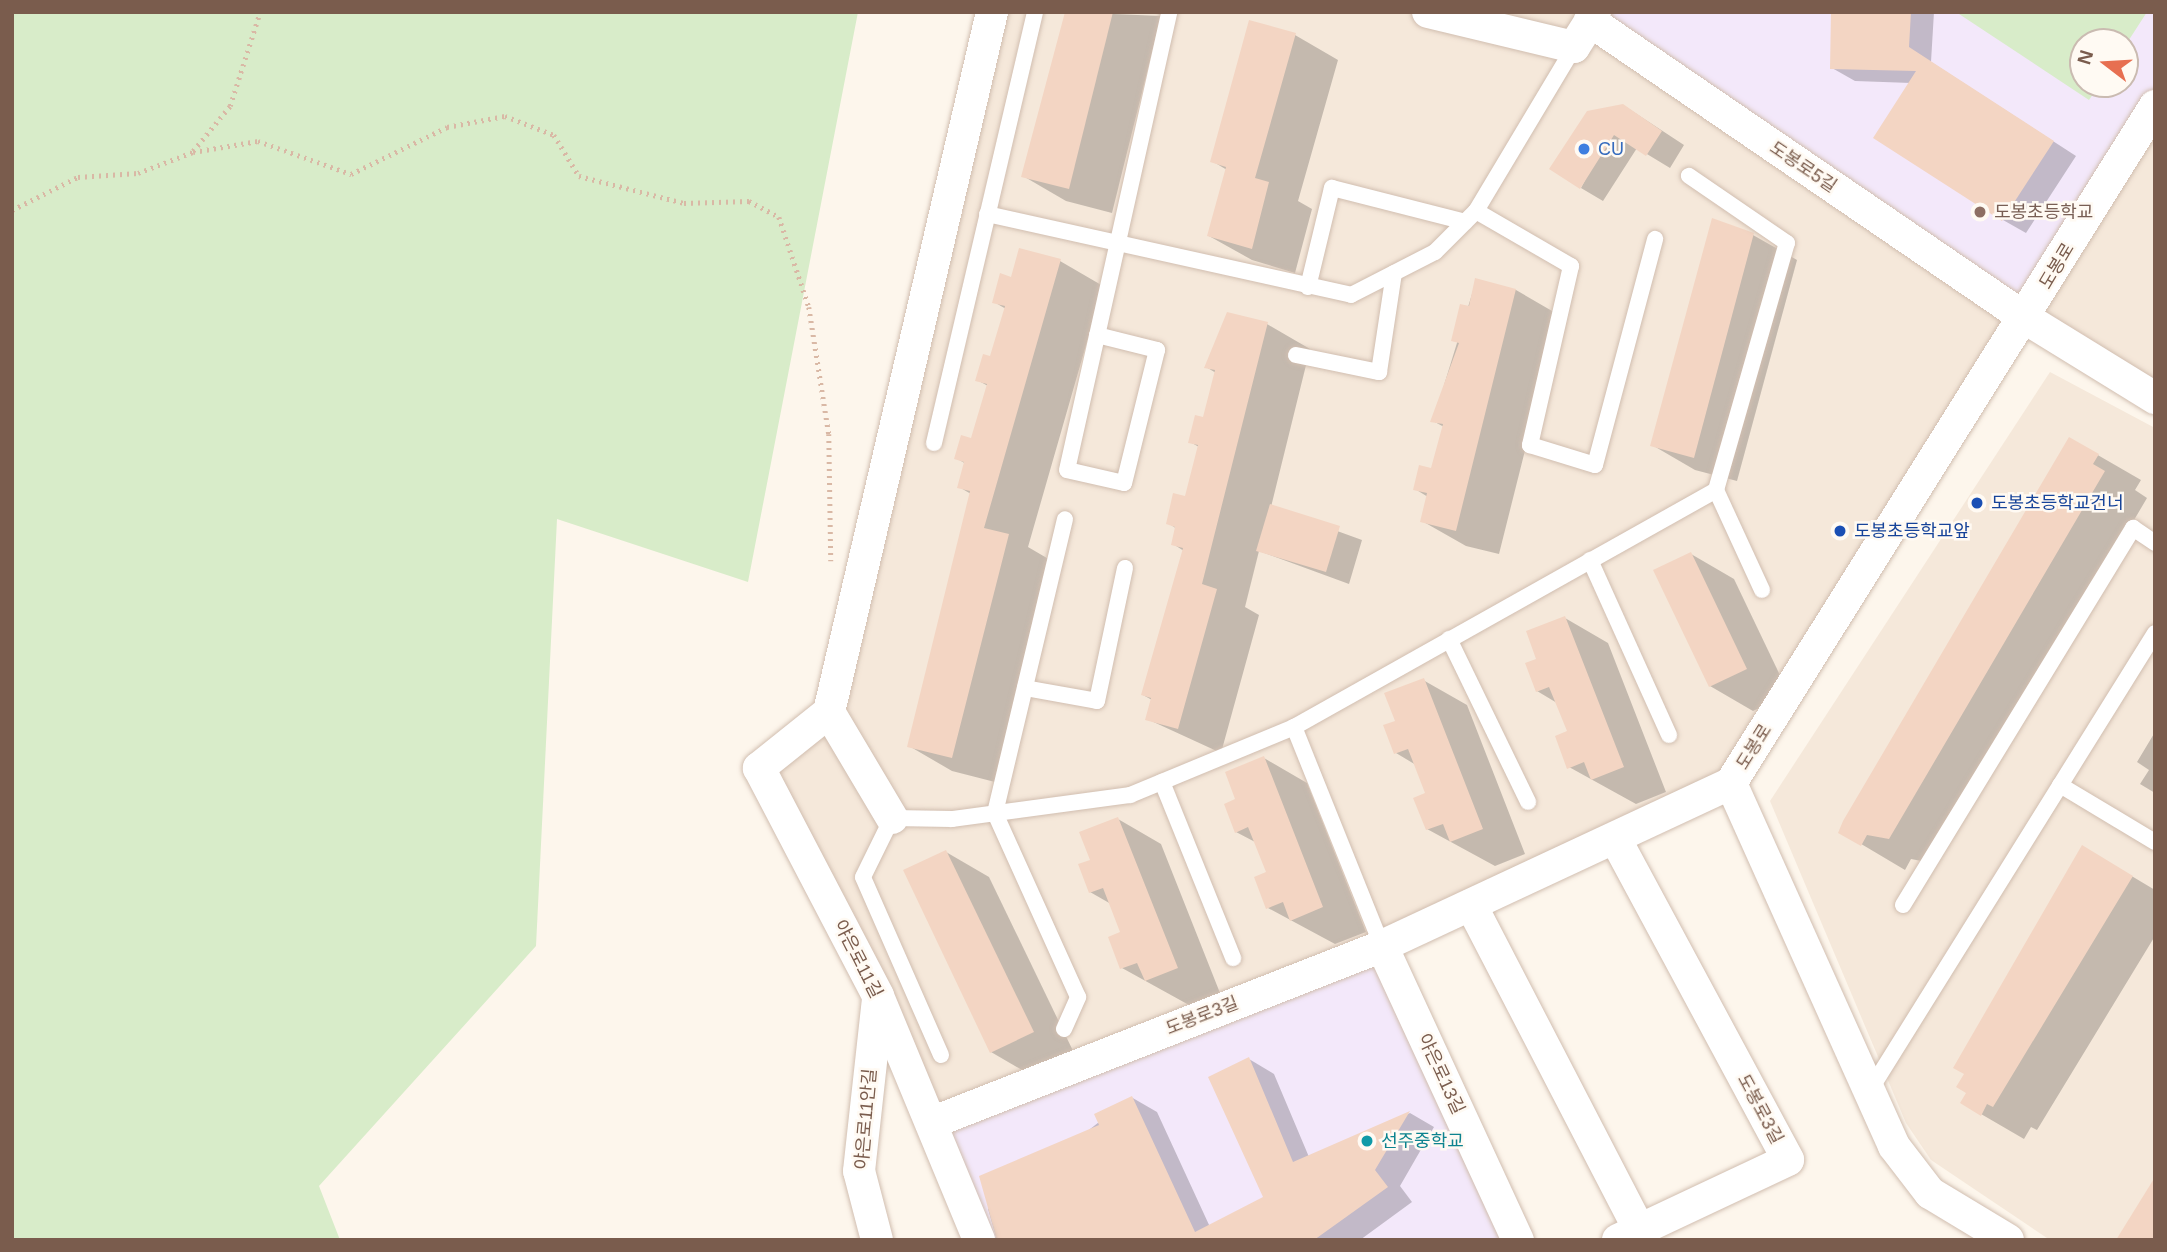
<!DOCTYPE html>
<meta charset="utf-8">
<style>
body{margin:0}
#map{position:relative;width:2167px;height:1252px;overflow:hidden;background:#fdf6ec;font-family:Helvetica,"Noto Sans KR",sans-serif}
div>[style]{position:absolute}
[style*='--x']{left:calc(var(--x)*1px);top:calc(var(--y)*1px);width:calc(var(--w)*1px);rotate:calc(var(--a)*1deg)}
.residential>*{inset:0;background:#f5e8da}
.education>*{inset:0;background:#f3e8fa}
.green>*{inset:0;background:#d8ecc9}
.shadow>*{inset:0;background:#0003}
.building>*{inset:0;background:#f3d5c3}
.path>*{height:4.5px;margin-top:-2.25px;transform-origin:0;background:repeating-linear-gradient(90deg,#d9b8a5 0 2px,transparent 0 7px)}
.roads{filter:drop-shadow(0 0 2px #d1beb0) drop-shadow(0 0 2px #d1beb0)}
.service>*{height:16px;margin:-8px;padding:0 8px;transform-origin:8px;border-radius:8px;background:#fff}
.minor>*{height:32px;margin:-16px;padding:0 16px;transform-origin:16px;border-radius:16px;background:#fff}
.dots>*{width:19px;height:19px;translate:-50% -50%;box-sizing:border-box;border:4px solid #fffaf3;border-radius:50%}
span{translate:-50% -50%;white-space:nowrap;text-align:center;line-height:1.15;-webkit-text-stroke:5px #fffaf3;paint-order:stroke}
.shop-label{font-size:18px;color:#366cbe}
.left{translate:0 -50%;text-align:left}
.street-label{font-size:18px;color:#7a5c4d}
.education-label{font-size:18px;color:#785e54}
.transit-label{font-size:18px;color:#164399}
.culture-label{font-size:18px;color:#0d838f}
.frame{position:absolute;inset:0;border:14px solid #7a5c4d;pointer-events:none}
.north{position:absolute;left:2069px;top:28px;width:70px;height:70px;box-sizing:border-box;background:#fffaf3;border:2px solid #cabbb1;border-radius:50%;rotate:287deg;font-size:19px;font-weight:700;line-height:28px;text-align:center;color:#7a5c4d}
.north::after{content:'';display:block;margin:auto;width:24px;height:32px;background:#e76f51;clip-path:polygon(50% 0,100% 100%,50% 72%,0 100%)}
</style>
<div id="map">
<div class="residential">
<i style="clip-path:polygon(992px 12px,1595px 12px,2155px 106px,2155px 398px,2025px 319px,1731px 783px,931px 1123px,759px 768px,829px 712px)"></i>
<i style="clip-path:polygon(2050px 372px,2155px 428px,2155px 1240px,2050px 1240px,1931px 1160px,1906px 1123px,1770px 801px)"></i>
</div>
<div class="education">
<i style="clip-path:polygon(evenodd,1596px 12px,2155px 12px,2155px 106px,2025px 318px,1596px 12px,2083px 42px,2125px 42px,2125px 84px,2083px 84px,2083px 42px)"></i>
<i style="clip-path:polygon(1382px 946px,1518px 1240px,979px 1240px,931px 1123px)"></i>
</div>
<div class="green">
<i style="clip-path:polygon(12px 12px,858px 12px,748px 582px,557px 519px,536px 946px,319px 1186px,340px 1240px,12px 1240px)"></i>
<i style="clip-path:polygon(1956px 12px,2147px 12px,2125px 46px,2083px 42px,2083px 84px,2100px 84px,2089px 100px)"></i>
</div>
<div class="shadow">
<i style="clip-path:polygon(1067px 12px,1161px 16px,1112px 213px,1066px 201px,1023px 176px)"></i>
<i style="clip-path:polygon(1833px 12px,1934px 12px,1931px 62px,2076px 156px,2026px 233px,2003px 220px,1911px 83px,1855px 81px,1832px 68px)"></i>
<i style="clip-path:polygon(1295px 35px,1338px 60px,1298px 201px,1312px 209px,1295px 273px,1252px 260px,1209px 236px,1227px 170px,1212px 161px)"></i>
<i style="clip-path:polygon(1623px 105px,1684px 145px,1670px 168px,1637px 148px,1603px 201px,1581px 188px)"></i>
<i style="clip-path:polygon(1753px 235px,1797px 260px,1737px 481px,1695px 470px,1652px 445px)"></i>
<i style="clip-path:polygon(1060px 261px,1103px 286px,1028px 547px,1052px 561px,995px 782px,952px 771px,909px 746px,971px 494px,959px 487px,966px 464px,956px 458px,972px 440px,988px 386px,977px 380px,992px 358px,1006px 309px,994px 302px,1012px 279px)"></i>
<i style="clip-path:polygon(1476px 281px,1516px 290px,1559px 315px,1499px 554px,1466px 546px,1422px 521px,1428px 497px,1415px 489px,1433px 471px,1444px 427px,1433px 421px)"></i>
<i style="clip-path:polygon(1267px 324px,1310px 349px,1271px 507px,1362px 540px,1349px 584px,1259px 551px,1245px 607px,1259px 615px,1221px 753px,1147px 719px,1152px 700px,1143px 695px,1184px 551px,1173px 544px,1177px 529px,1168px 523px,1186px 498px,1199px 447px,1190px 442px,1204px 419px,1216px 373px,1206px 367px)"></i>
<i style="clip-path:polygon(2070px 439px,2141px 480px,2135px 490px,2147px 498px,1932px 863px,1911px 859px,1905px 870px,1841px 832px)"></i>
<i style="clip-path:polygon(1691px 554px,1734px 579px,1789px 694px,1753px 711px,1710px 686px)"></i>
<i style="clip-path:polygon(1565px 618px,1608px 643px,1666px 792px,1636px 804px,1569px 767px,1569px 732px,1557px 703px,1537px 691px,1538px 660px)"></i>
<i style="clip-path:polygon(1423px 680px,1467px 705px,1525px 854px,1495px 866px,1427px 829px,1427px 794px,1416px 765px,1396px 753px)"></i>
<i style="clip-path:polygon(2155px 732px,2155px 793px,2140px 784px,2149px 770px,2137px 762px)"></i>
<i style="clip-path:polygon(1264px 758px,1307px 783px,1366px 932px,1335px 944px,1268px 908px,1268px 873px,1257px 843px,1236px 832px,1237px 800px)"></i>
<i style="clip-path:polygon(1118px 819px,1161px 844px,1220px 993px,1189px 1005px,1122px 968px,1122px 933px,1111px 904px,1090px 892px)"></i>
<i style="clip-path:polygon(2083px 847px,2155px 890px,2155px 936px,2037px 1130px,2031px 1127px,2024px 1139px,1981px 1114px)"></i>
<i style="clip-path:polygon(946px 852px,989px 877px,1076px 1057px,1034px 1077px,991px 1052px)"></i>
<i style="clip-path:polygon(1249px 1059px,1274px 1074px,1309px 1157px,1410px 1113px,1434px 1127px,1400px 1186px,1412px 1202px,1360px 1240px,997px 1240px,988px 1209px,1131px 1097px,1157px 1112px,1210px 1227px,1265px 1198px)"></i>
</div>
<div class="building">
<i style="clip-path:polygon(1065px 12px,1113px 12px,1069px 189px,1021px 177px)"></i>
<i style="clip-path:polygon(1831px 12px,1911px 12px,1909px 47px,2054px 141px,2002px 221px,1873px 138px,1916px 71px,1830px 69px)"></i>
<i style="clip-path:polygon(1249px 20px,1296px 33px,1255px 178px,1269px 182px,1252px 249px,1207px 236px,1226px 167px,1210px 162px)"></i>
<i style="clip-path:polygon(1623px 104px,1662px 131px,1646px 156px,1614px 135px,1580px 189px,1549px 169px,1587px 111px)"></i>
<i style="clip-path:polygon(1712px 218px,1754px 233px,1694px 458px,1650px 446px)"></i>
<i style="clip-path:polygon(1019px 248px,1061px 259px,984px 528px,1009px 534px,952px 758px,907px 747px,970px 491px,957px 488px,964px 462px,954px 459px,961px 435px,971px 438px,987px 384px,975px 381px,983px 354px,990px 356px,1005px 306px,992px 303px,1000px 273px,1011px 277px)"></i>
<i style="clip-path:polygon(1475px 278px,1516px 289px,1456px 531px,1420px 522px,1427px 493px,1413px 490px,1419px 465px,1431px 468px,1443px 424px,1430px 422px,1459px 343px,1451px 341px,1460px 304px,1469px 306px)"></i>
<i style="clip-path:polygon(1227px 312px,1268px 322px,1202px 584px,1217px 589px,1178px 729px,1145px 720px,1151px 698px,1141px 695px,1183px 548px,1171px 545px,1175px 527px,1166px 524px,1173px 493px,1185px 496px,1198px 445px,1188px 443px,1195px 415px,1203px 417px,1215px 370px,1204px 368px)"></i>
<i style="clip-path:polygon(2069px 437px,2099px 454px,2093px 464px,2105px 471px,1889px 839px,1867px 835px,1861px 846px,1838px 833px,1843px 821px)"></i>
<i style="clip-path:polygon(1270px 504px,1340px 526px,1326px 572px,1256px 551px)"></i>
<i style="clip-path:polygon(1691px 552px,1747px 669px,1709px 687px,1653px 570px)"></i>
<i style="clip-path:polygon(1565px 616px,1624px 767px,1591px 780px,1584px 762px,1567px 769px,1555px 736px,1567px 731px,1549px 687px,1536px 692px,1525px 663px,1536px 659px,1526px 631px)"></i>
<i style="clip-path:polygon(1424px 678px,1483px 829px,1450px 842px,1443px 824px,1426px 830px,1413px 798px,1425px 793px,1408px 749px,1394px 754px,1383px 725px,1395px 721px,1384px 693px)"></i>
<i style="clip-path:polygon(1264px 756px,1323px 907px,1290px 921px,1283px 902px,1266px 909px,1254px 877px,1266px 872px,1248px 827px,1235px 833px,1224px 804px,1235px 799px,1225px 772px)"></i>
<i style="clip-path:polygon(1118px 817px,1178px 968px,1145px 981px,1137px 963px,1120px 969px,1108px 937px,1120px 932px,1103px 888px,1089px 893px,1078px 864px,1090px 860px,1079px 832px)"></i>
<i style="clip-path:polygon(2082px 845px,2133px 876px,1993px 1107px,1987px 1104px,1981px 1116px,1960px 1103px,1966px 1093px,1956px 1087px,1964px 1074px,1953px 1068px)"></i>
<i style="clip-path:polygon(946px 850px,1034px 1032px,990px 1053px,903px 870px)"></i>
<i style="clip-path:polygon(1249px 1057px,1293px 1162px,1410px 1111px,1375px 1170px,1388px 1187px,1314px 1240px,997px 1240px,979px 1176px,1099px 1125px,1094px 1114px,1132px 1096px,1195px 1232px,1263px 1197px,1208px 1077px)"></i>
<i style="clip-path:polygon(2155px 1177px,2155px 1240px,2116px 1240px)"></i>
</div>
<div class="path">
<i style="--x:193;--y:151;--w:58;--a:-50.6"></i>
<i style="--x:230;--y:106;--w:99;--a:-72.3"></i>
<i style="--x:12;--y:210;--w:74;--a:-26.6"></i>
<i style="--x:78;--y:177;--w:60;--a:-3.8"></i>
<i style="--x:138;--y:173;--w:59;--a:-20.9"></i>
<i style="--x:193;--y:152;--w:66;--a:-9.6"></i>
<i style="--x:258;--y:141;--w:99;--a:19.5"></i>
<i style="--x:351;--y:174;--w:107;--a:-26.1"></i>
<i style="--x:447;--y:127;--w:59;--a:-10.7"></i>
<i style="--x:505;--y:116;--w:53;--a:21.2"></i>
<i style="--x:554;--y:135;--w:48;--a:58.6"></i>
<i style="--x:579;--y:176;--w:108;--a:14.4"></i>
<i style="--x:684;--y:203;--w:65;--a:-1.8"></i>
<i style="--x:749;--y:201;--w:34;--a:28"></i>
<i style="--x:779;--y:217;--w:95;--a:71.6"></i>
<i style="--x:809;--y:307;--w:129;--a:81.1"></i>
<i style="--x:829;--y:434;--w:127;--a:89.1"></i>
</div>
<div class="roads">
<div class="service">
<i style="--x:1476;--y:211;--w:110;--a:30.1"></i>
<i style="--x:1571;--y:266;--w:184;--a:102.9"></i>
<i style="--x:1530;--y:445;--w:68;--a:17.1"></i>
<i style="--x:1595;--y:465;--w:234;--a:-75.1"></i>
<i style="--x:987;--y:214;--w:373;--a:12.5"></i>
<i style="--x:1351;--y:295;--w:94;--a:-27.1"></i>
<i style="--x:1435;--y:252;--w:58;--a:-45"></i>
<i style="--x:1476;--y:211;--w:191;--a:-59.1"></i>
<i style="--x:1308;--y:287;--w:102;--a:-76.4"></i>
<i style="--x:1332;--y:188;--w:137;--a:14.3"></i>
<i style="--x:1097;--y:335;--w:62;--a:14"></i>
<i style="--x:1157;--y:350;--w:137;--a:103.9"></i>
<i style="--x:1124;--y:483;--w:58;--a:-167.2"></i>
<i style="--x:1067;--y:470;--w:469;--a:-77.4"></i>
<i style="--x:1296;--y:355;--w:85;--a:11.6"></i>
<i style="--x:1379;--y:372;--w:100;--a:-81.4"></i>
<i style="--x:934;--y:443;--w:443;--a:-76.8"></i>
<i style="--x:1716;--y:490;--w:110;--a:65.3"></i>
<i style="--x:1590;--y:560;--w:192;--a:65.7"></i>
<i style="--x:1449;--y:639;--w:181;--a:64.1"></i>
<i style="--x:1025;--y:688;--w:73;--a:10.2"></i>
<i style="--x:1097;--y:701;--w:136;--a:-78.1"></i>
<i style="--x:1294;--y:727;--w:236;--a:68.1"></i>
<i style="--x:1162;--y:782;--w:190;--a:68"></i>
<i style="--x:2060;--y:785;--w:111;--a:31"></i>
<i style="--x:1903;--y:905;--w:442;--a:-58.6"></i>
<i style="--x:2133;--y:528;--w:27;--a:34"></i>
<i style="--x:1064;--y:1029;--w:35;--a:-66"></i>
<i style="--x:1078;--y:997;--w:202;--a:-114.3"></i>
<i style="--x:995;--y:813;--w:302;--a:-76.6"></i>
<i style="--x:941;--y:1055;--w:194;--a:-113.7"></i>
<i style="--x:863;--y:877;--w:66;--a:-63.8"></i>
<i style="--x:892;--y:818;--w:60;--a:1"></i>
<i style="--x:952;--y:819;--w:180;--a:-7.7"></i>
<i style="--x:1130;--y:795;--w:178;--a:-22.5"></i>
<i style="--x:1294;--y:727;--w:484;--a:-29.3"></i>
<i style="--x:1716;--y:490;--w:257;--a:-74"></i>
<i style="--x:1787;--y:243;--w:119;--a:-145.6"></i>
<i style="--x:1872;--y:1087;--w:535;--a:-58.06"></i>
</div>
<div class="minor">
<i style="--x:1428;--y:12;--w:150;--a:13.5"></i>
<i style="--x:1574;--y:47;--w:31;--a:-58"></i>
<i style="--x:1595;--y:12;--w:10;--a:119"></i>
<i style="--x:1590;--y:21;--w:527;--a:34.32"></i>
<i style="--x:2025;--y:318;--w:153;--a:31.6"></i>
<i style="--x:829;--y:712;--w:90;--a:141.3"></i>
<i style="--x:759;--y:768;--w:257;--a:62.4"></i>
<i style="--x:878;--y:996;--w:264;--a:67.5"></i>
<i style="--x:892;--y:818;--w:123;--a:-120.7"></i>
<i style="--x:829;--y:712;--w:719;--a:-76.89"></i>
<i style="--x:1616;--y:840;--w:363;--a:61.7"></i>
<i style="--x:1788;--y:1160;--w:188;--a:154.8"></i>
<i style="--x:1471;--y:905;--w:365;--a:62.6"></i>
<i style="--x:1382;--y:946;--w:324;--a:65.2"></i>
<i style="--x:931;--y:1123;--w:484;--a:-21.4"></i>
<i style="--x:1382;--y:946;--w:385;--a:-25"></i>
<i style="--x:877;--y:1240;--w:71;--a:-104.6"></i>
<i style="--x:859;--y:1171;--w:173;--a:-83.7"></i>
<i style="--x:2008;--y:1240;--w:91;--a:-148.9"></i>
<i style="--x:1930;--y:1193;--w:59;--a:-127.5"></i>
<i style="--x:1894;--y:1146;--w:398;--a:-114.2"></i>
<i style="--x:1731;--y:783;--w:799;--a:-57.94"></i>
</div>
</div>
<div class="dots">
<i style="left:1584px;top:149px;background:#3f7fe0"></i>
<i style="left:1980px;top:212px;background:#8d6e63"></i>
<i style="left:1977px;top:503px;background:#1a4fb4"></i>
<i style="left:1840px;top:531px;background:#1a4fb4"></i>
<i style="left:1367px;top:1141px;background:#0f9aa8"></i>
</div>
<div class="shop-label">
<span class="left" style="left:1598px;top:149px">CU</span>
</div>
<div class="street-label">
<span style="left:1803px;top:167px;rotate:34deg">도봉로5길</span>
<span style="left:2057px;top:266px;rotate:-59deg">도봉로</span>
<span style="left:1754px;top:747px;rotate:-58deg">도봉로</span>
<span style="left:858px;top:959px;rotate:63deg">야은로11길</span>
<span style="left:1202px;top:1016px;rotate:-21deg">도봉로3길</span>
<span style="left:1441px;top:1074px;rotate:65deg">야은로13길</span>
<span style="left:1760px;top:1109px;rotate:62deg">도봉로3길</span>
<span style="left:866px;top:1119px;rotate:-85deg">야은로11안길</span>
</div>
<div class="education-label">
<span class="left" style="left:1994px;top:212px">도봉초등학교</span>
</div>
<div class="transit-label">
<span class="left" style="left:1991px;top:503px">도봉초등학교건너</span>
<span class="left" style="left:1854px;top:531px">도봉초등학교앞</span>
</div>
<div class="culture-label">
<span class="left" style="left:1381px;top:1141px">선주중학교</span>
</div>
<div class="frame"></div>
<div class="north">N</div>
</div>
